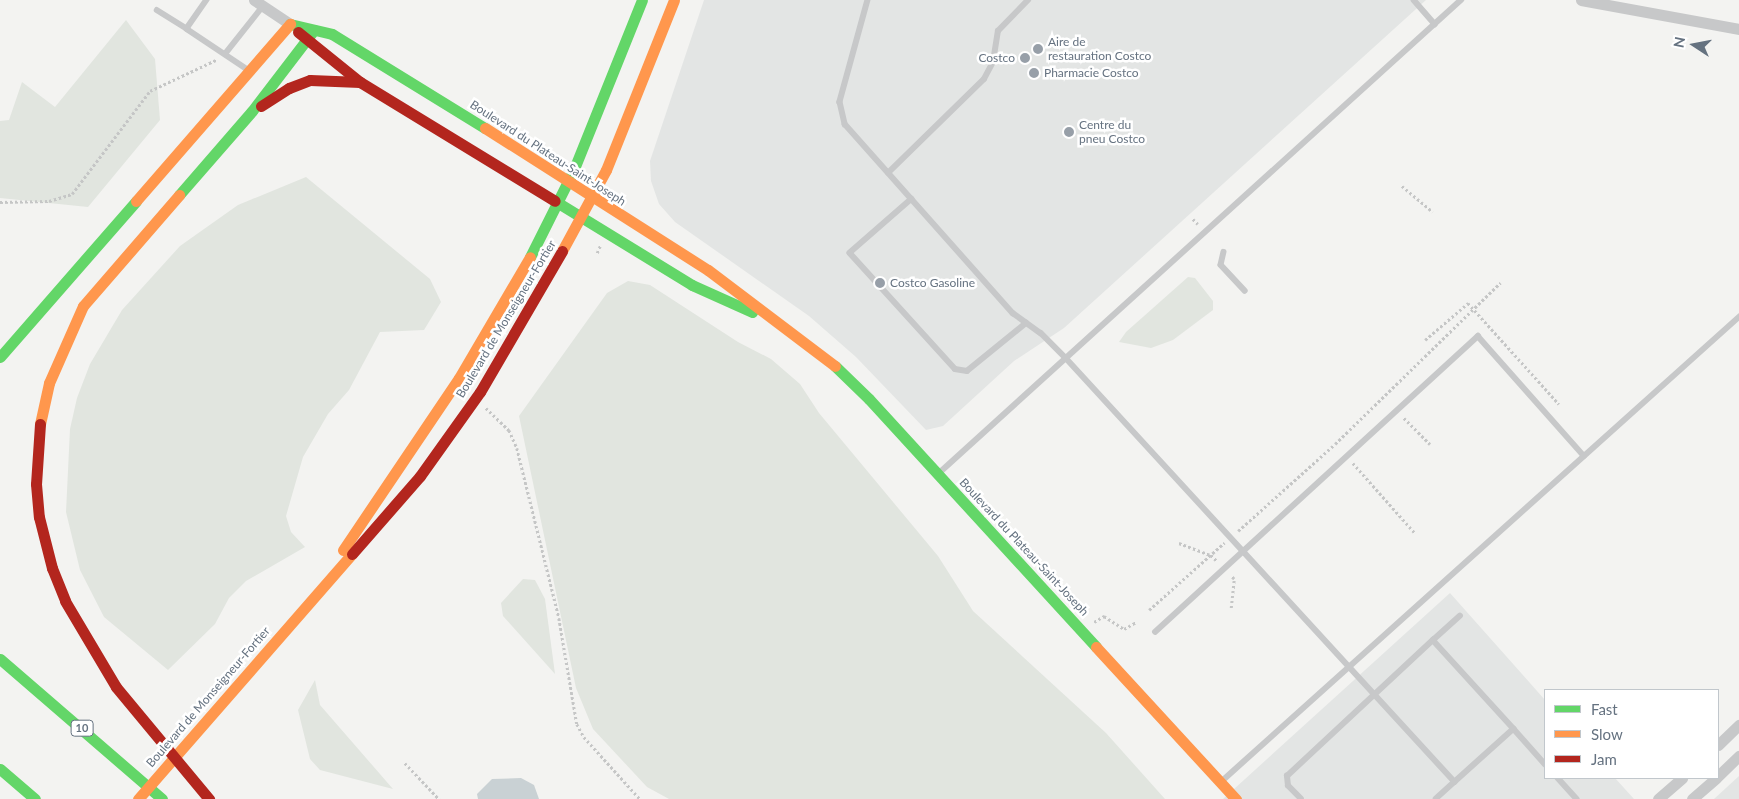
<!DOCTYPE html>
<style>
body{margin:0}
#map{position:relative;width:1739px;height:799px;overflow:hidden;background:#f3f3f1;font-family:Lato,sans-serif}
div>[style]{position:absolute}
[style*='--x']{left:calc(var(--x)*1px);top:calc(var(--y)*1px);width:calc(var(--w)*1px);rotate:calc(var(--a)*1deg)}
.built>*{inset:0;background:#e3e5e4}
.green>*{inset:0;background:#e1e5df}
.water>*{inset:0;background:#c9d1d4}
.path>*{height:2.5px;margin-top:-1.25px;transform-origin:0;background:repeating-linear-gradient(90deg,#c5c6c6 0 2.5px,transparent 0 5px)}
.lane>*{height:5.5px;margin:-2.75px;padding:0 2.75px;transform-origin:2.75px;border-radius:2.75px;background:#c7c8c9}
.street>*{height:11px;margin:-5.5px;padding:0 5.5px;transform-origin:5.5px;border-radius:5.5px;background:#c7c8c9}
.fast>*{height:11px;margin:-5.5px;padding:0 5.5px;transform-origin:5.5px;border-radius:5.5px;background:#63d668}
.slow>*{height:11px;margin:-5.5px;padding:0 5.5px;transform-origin:5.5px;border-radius:5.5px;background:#ff974d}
.jam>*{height:11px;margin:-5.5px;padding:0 5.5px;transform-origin:5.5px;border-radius:5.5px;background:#b3261e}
.dots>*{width:14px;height:14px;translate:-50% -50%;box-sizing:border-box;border:2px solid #fff;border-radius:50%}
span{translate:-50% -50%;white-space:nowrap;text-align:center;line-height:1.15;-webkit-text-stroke:5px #fff;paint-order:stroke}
.shield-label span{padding:1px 4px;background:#fff;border:1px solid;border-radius:4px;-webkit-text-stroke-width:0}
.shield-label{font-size:11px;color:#657280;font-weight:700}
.poi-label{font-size:12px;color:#657280}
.left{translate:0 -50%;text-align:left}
.right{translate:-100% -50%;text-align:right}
.street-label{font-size:12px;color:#657280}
.legend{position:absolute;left:1544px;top:689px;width:175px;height:90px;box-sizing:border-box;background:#fff;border:1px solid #c1c7cc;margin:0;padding:6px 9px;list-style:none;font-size:15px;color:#657280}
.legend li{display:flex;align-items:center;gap:10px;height:25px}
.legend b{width:25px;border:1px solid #c1c7cc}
.north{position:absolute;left:1669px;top:20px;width:50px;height:50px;-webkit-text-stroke:4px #fff;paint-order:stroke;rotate:281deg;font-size:14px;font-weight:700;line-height:20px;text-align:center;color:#657280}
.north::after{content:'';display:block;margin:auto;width:18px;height:22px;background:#657280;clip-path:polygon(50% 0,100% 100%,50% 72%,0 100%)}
</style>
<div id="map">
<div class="built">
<i style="clip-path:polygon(704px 0,1426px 0,1064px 328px,1014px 361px,943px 426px,926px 430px,856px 357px,809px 316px,675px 222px,659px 204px,651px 181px,650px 161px)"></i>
<i style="clip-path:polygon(1450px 593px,1545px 700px,1545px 778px,1615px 778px,1634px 799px,1223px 799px)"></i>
<i style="clip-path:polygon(1739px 776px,1739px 799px,1714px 799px)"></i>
</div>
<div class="green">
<i style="clip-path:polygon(126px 20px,155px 59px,160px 120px,88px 207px,0 198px,0 121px,9px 120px,22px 82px,55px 107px)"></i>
<i style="clip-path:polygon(306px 177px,430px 279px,441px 302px,424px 330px,380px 332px,349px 390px,328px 414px,303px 457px,286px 516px,291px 532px,305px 547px,246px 581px,229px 598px,215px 624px,168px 670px,104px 617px,80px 570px,66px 512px,70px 429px,77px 398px,90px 364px,122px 310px,180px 246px,238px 205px)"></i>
<i style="clip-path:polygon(1188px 277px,1195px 278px,1213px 301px,1213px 310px,1173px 340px,1151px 348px,1119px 342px,1126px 332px)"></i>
<i style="clip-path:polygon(628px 281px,650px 285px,738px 342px,771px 359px,800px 384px,819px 413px,938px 556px,973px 611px,1106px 733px,1165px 799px,669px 799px,647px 787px,593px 729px,576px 688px,519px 416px,607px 293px)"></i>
<i style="clip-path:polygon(523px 579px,535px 580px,545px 599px,555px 674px,503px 616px,501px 603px)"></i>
<i style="clip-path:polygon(315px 680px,320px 705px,393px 789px,320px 770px,310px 759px,298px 710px)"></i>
</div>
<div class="water">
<i style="clip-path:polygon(521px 778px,534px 785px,539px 799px,478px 799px,477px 794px,492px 779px)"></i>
</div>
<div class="path">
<i style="--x:1402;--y:186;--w:40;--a:40"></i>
<i style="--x:0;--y:202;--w:49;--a:-1.2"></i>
<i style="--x:49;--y:201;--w:24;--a:-17"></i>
<i style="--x:72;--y:194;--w:129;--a:-52.9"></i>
<i style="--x:150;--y:91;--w:73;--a:-25.2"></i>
<i style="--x:1193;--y:219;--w:7;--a:45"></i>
<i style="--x:597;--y:253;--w:8;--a:-67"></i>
<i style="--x:1425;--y:340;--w:57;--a:-40.7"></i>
<i style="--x:1468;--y:303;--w:136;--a:48"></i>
<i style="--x:486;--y:408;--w:32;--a:44"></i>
<i style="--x:509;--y:430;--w:20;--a:66"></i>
<i style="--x:517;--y:448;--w:175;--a:76.1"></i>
<i style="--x:559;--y:618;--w:108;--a:80.4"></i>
<i style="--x:577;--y:724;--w:15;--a:62"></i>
<i style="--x:584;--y:737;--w:84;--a:47.9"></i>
<i style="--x:1404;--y:418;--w:37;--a:45"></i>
<i style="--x:1353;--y:463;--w:94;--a:48.5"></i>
<i style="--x:1238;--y:531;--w:130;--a:-41.9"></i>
<i style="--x:1335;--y:444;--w:231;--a:-44.3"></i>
<i style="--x:1179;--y:543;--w:34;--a:21"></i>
<i style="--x:1211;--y:555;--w:8;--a:45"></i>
<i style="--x:1231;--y:608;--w:29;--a:-84"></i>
<i style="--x:1234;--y:579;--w:4;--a:-135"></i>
<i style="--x:1149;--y:610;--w:101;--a:-41.8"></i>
<i style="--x:1094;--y:622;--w:12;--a:-31"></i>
<i style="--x:1104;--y:616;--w:24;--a:33"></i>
<i style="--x:1124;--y:629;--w:14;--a:-30"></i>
<i style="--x:405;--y:763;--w:50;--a:46.6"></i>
</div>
<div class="lane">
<i style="--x:207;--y:0;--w:35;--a:125"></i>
<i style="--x:187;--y:29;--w:72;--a:33.7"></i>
<i style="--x:868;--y:0;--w:106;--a:105.4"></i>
<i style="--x:840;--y:102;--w:23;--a:77"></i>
<i style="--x:845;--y:124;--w:253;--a:48.4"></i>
<i style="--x:1013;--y:313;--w:34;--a:36"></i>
<i style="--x:1041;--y:333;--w:35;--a:45"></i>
<i style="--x:1066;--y:358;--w:575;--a:47.47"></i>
<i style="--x:1455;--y:782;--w:25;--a:138"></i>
<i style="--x:1414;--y:0;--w:32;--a:49"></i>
<i style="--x:157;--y:10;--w:36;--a:32"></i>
<i style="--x:225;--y:54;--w:61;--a:-51.6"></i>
<i style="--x:888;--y:173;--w:134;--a:-44.4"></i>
<i style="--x:984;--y:79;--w:19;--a:-62"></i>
<i style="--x:993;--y:62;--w:31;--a:-81"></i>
<i style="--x:998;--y:31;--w:43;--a:-45.9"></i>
<i style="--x:912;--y:199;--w:82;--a:138.9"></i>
<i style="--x:850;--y:253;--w:156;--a:47.8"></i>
<i style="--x:955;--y:369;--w:12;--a:9"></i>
<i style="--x:967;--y:371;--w:76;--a:-39.1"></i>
<i style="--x:1224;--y:252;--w:13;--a:103"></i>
<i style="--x:1221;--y:265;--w:35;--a:47"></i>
<i style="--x:938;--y:474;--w:706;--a:-42.19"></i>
<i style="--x:1155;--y:632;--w:438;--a:-42.5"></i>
<i style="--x:1478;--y:336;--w:160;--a:48.5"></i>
<i style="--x:1433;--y:640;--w:36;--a:-42"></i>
<i style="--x:1514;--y:729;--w:47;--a:48.5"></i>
<i style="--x:1558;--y:778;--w:28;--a:48"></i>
<i style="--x:1222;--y:781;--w:695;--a:-41.91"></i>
<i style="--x:1301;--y:799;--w:18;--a:-135"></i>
<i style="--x:1288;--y:786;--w:10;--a:-96"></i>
<i style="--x:1287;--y:776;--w:200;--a:-43"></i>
<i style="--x:1433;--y:640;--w:120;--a:47.7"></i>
<i style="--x:1514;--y:729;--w:79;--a:138.1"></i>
</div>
<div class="street">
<i style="--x:254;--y:0;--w:43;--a:33.7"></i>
<i style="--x:1581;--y:0;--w:161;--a:10.4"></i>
<i style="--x:1718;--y:745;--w:29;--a:-44"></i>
<i style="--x:1718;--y:776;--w:29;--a:-44"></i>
<i style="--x:1658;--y:799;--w:32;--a:-41"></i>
<i style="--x:1692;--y:799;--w:32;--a:-41"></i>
</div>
<div class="fast">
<i style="--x:290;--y:24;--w:43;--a:13.4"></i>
<i style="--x:332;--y:34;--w:180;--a:31.6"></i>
<i style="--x:179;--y:195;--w:111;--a:-49"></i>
<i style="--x:252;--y:111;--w:102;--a:-52.6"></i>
<i style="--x:555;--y:201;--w:161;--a:31.5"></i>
<i style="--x:692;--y:285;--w:66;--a:24.2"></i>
<i style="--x:530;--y:257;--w:98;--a:-63.4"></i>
<i style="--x:574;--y:169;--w:182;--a:-68.1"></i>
<i style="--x:0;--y:357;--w:207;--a:-48.9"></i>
<i style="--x:835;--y:366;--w:47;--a:44.1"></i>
<i style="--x:869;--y:399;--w:336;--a:47.5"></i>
<i style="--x:0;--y:659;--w:214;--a:40.8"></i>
<i style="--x:0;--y:769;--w:46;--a:40.6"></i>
</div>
<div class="slow">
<i style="--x:485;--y:128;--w:264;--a:32.5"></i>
<i style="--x:708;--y:270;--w:159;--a:37.1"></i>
<i style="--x:136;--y:201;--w:235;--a:-49"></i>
<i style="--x:562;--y:251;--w:92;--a:-61.5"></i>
<i style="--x:606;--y:170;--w:183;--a:-68.2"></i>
<i style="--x:40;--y:424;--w:42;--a:-77.6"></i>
<i style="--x:49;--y:383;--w:84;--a:-66.2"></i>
<i style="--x:83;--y:306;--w:147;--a:-49.1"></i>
<i style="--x:343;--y:550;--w:207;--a:-56"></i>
<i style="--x:459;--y:378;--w:140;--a:-59.6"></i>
<i style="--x:1096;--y:647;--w:207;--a:47.4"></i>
<i style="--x:138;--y:799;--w:325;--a:-48.9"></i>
</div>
<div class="jam">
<i style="--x:298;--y:32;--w:80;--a:38.9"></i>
<i style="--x:360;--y:82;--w:228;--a:31.4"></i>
<i style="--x:261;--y:106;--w:33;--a:-33"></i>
<i style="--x:289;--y:88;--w:22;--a:-21"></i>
<i style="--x:310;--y:80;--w:50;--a:2.3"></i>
<i style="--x:40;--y:424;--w:60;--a:93.8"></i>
<i style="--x:36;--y:484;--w:33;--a:85"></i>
<i style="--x:39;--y:517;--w:53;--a:75.7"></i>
<i style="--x:52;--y:568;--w:35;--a:68"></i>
<i style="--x:65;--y:601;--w:100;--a:59.3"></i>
<i style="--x:116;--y:687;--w:146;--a:50.3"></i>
<i style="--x:352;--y:554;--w:103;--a:-48.9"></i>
<i style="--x:420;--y:476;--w:103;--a:-54.5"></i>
<i style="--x:480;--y:392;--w:163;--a:-59.8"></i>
</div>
<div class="dots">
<i style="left:1038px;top:49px;background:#979fa8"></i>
<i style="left:1025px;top:58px;background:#979fa8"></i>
<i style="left:1034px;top:73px;background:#979fa8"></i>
<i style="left:1069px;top:132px;background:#979fa8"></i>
<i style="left:880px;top:283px;background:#979fa8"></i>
</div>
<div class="shield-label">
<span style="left:82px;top:728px">10</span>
</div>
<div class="poi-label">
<span class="left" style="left:1048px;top:49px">Aire de<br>restauration Costco</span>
<span class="right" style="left:1015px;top:58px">Costco</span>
<span class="left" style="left:1044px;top:73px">Pharmacie Costco</span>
<span class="left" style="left:1079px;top:132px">Centre du<br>pneu Costco</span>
<span class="left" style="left:890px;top:283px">Costco Gasoline</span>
</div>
<div class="street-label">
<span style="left:548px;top:153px;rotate:33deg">Boulevard du Plateau-Saint-Joseph</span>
<span style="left:506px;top:319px;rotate:-59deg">Boulevard de Monseigneur-Fortier</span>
<span style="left:1024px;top:547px;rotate:47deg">Boulevard du Plateau-Saint-Joseph</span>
<span style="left:208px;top:697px;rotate:-49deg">Boulevard de Monseigneur-Fortier</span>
</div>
<ul class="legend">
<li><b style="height:6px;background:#63d668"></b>Fast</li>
<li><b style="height:6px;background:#ff974d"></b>Slow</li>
<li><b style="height:6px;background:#b3261e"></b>Jam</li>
</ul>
<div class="north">N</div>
</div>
